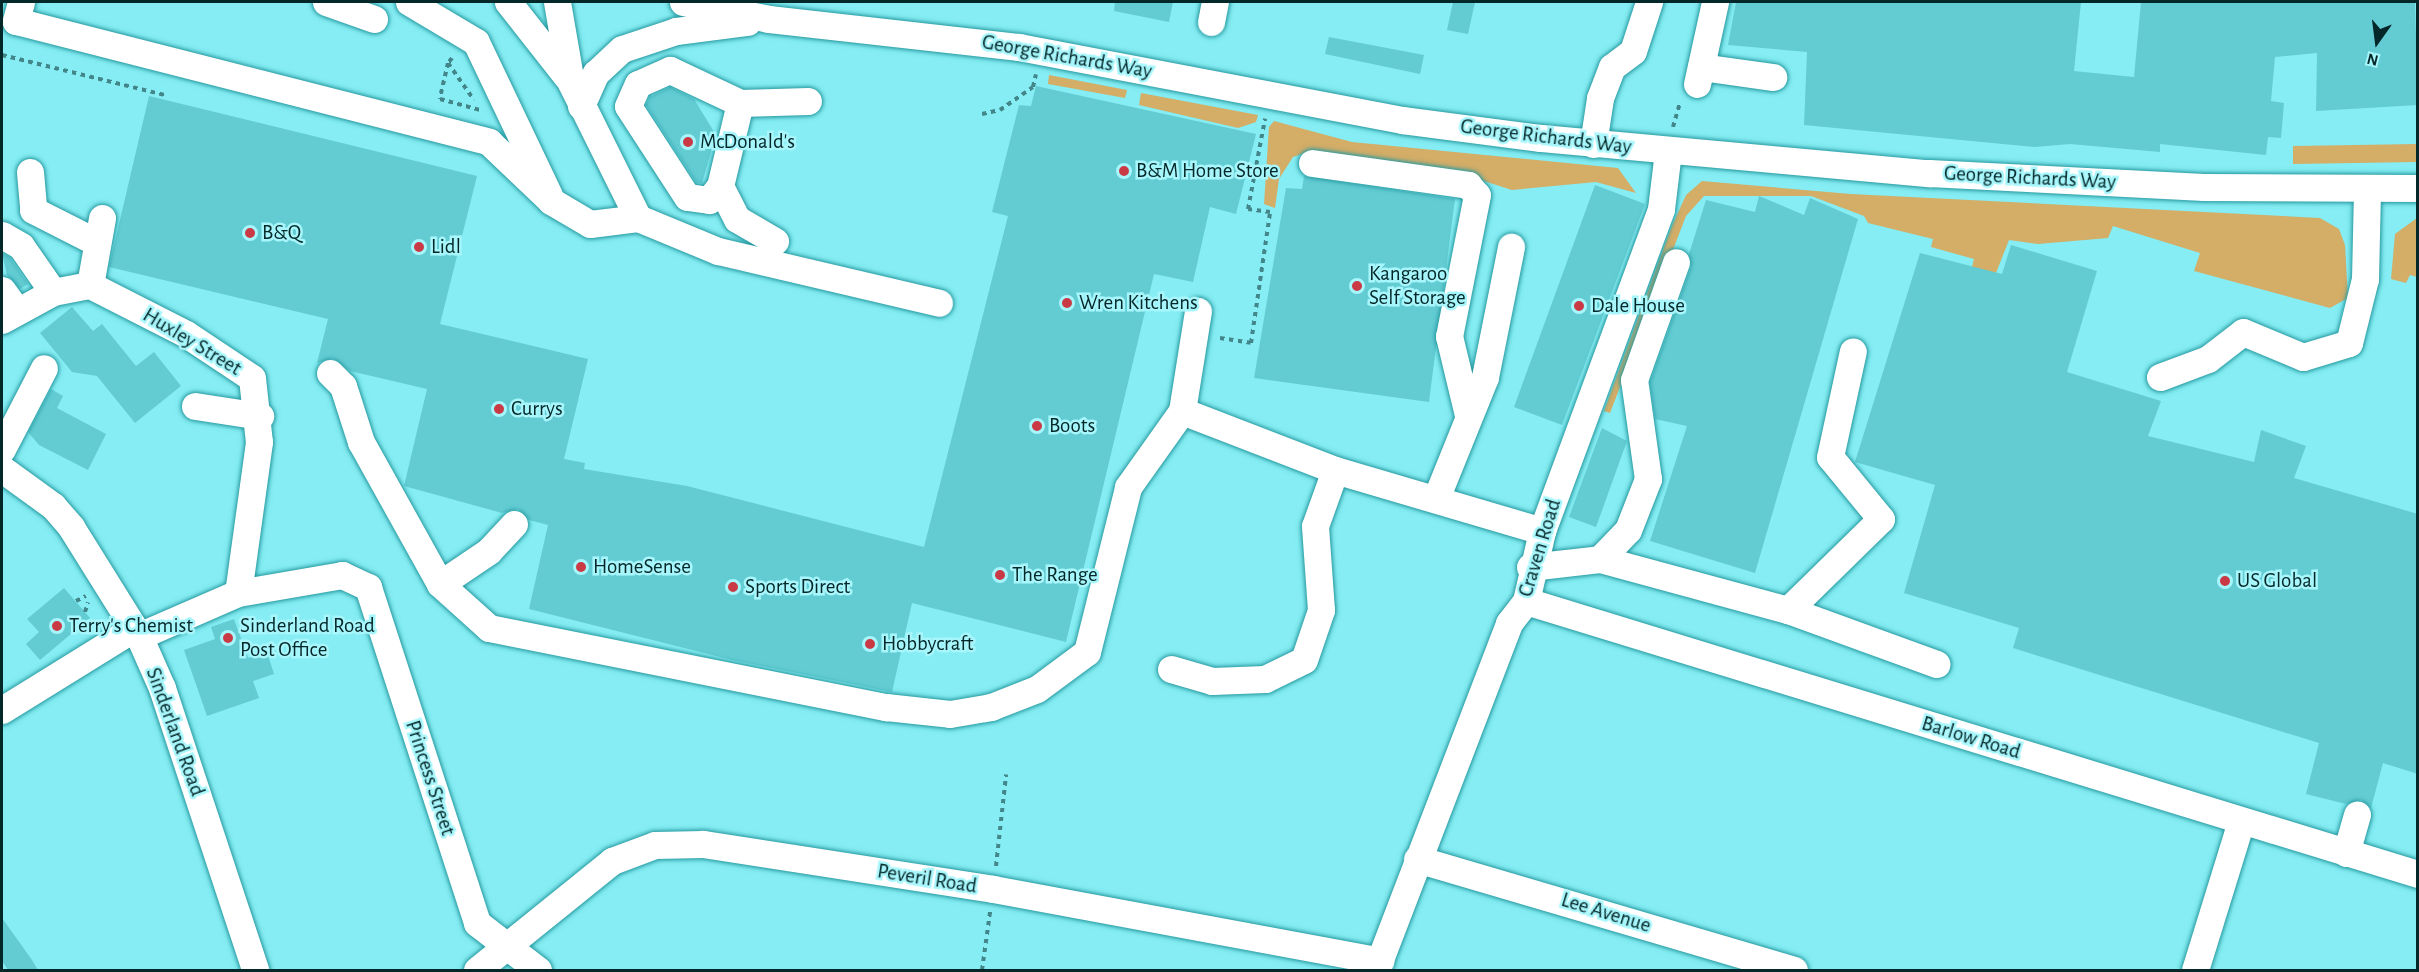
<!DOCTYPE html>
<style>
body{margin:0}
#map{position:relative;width:2419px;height:972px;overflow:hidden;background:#85edf3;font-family:"Alegreya Sans",sans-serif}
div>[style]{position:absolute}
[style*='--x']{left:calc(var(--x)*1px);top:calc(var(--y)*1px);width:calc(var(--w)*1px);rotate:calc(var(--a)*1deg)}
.green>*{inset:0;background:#d4ad67}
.building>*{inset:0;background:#63ccd3}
.path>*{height:4px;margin-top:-2px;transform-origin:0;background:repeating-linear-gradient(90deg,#42868a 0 4.5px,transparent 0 9px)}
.roads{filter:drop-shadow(0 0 2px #2699a0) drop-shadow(0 0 2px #2699a0)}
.minor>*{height:27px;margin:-13.5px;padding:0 13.5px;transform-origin:13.5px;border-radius:13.5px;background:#fff}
.dots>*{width:16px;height:16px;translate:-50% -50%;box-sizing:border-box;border:3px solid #a7f6fb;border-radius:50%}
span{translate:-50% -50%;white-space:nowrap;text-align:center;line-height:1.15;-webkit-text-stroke:5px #a7f6fb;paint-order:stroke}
.street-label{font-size:21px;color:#042729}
.poi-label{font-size:21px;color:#042729}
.left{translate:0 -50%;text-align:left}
.frame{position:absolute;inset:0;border:3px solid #042729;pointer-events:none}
.north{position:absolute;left:2347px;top:12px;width:60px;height:60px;-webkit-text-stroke:4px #a7f6fb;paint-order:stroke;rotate:194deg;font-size:16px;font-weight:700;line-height:24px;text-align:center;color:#042729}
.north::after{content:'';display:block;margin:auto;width:21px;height:27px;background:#042729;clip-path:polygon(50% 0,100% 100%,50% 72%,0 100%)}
</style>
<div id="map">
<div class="green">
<i style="clip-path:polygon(1049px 75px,1127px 90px,1125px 98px,1048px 84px)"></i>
<i style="clip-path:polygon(1141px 93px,1258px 115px,1256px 122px,1238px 128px,1139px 105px)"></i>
<i style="clip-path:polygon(1274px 121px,1352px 142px,1618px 168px,1636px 193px,1596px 182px,1512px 190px,1471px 177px,1305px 153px,1293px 157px,1279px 179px,1275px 208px,1264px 204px,1269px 127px)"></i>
<i style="clip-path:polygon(2417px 144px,2417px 162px,2293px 164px,2293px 146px)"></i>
<i style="clip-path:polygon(1702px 181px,1851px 194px,2320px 218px,2339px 229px,2345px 245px,2348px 298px,2330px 308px,2194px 271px,2200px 253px,2113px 226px,2108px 238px,2038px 244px,2009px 240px,1994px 278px,1967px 286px,1974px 259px,1931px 247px,1933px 239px,1868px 223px,1864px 216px,1811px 196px,1704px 196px,1686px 216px,1610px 413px,1604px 411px,1671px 228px,1686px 195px)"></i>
<i style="clip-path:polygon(2417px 218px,2417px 277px,2410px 275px,2406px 283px,2391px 279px,2395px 234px)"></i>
</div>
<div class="building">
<i style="clip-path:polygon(1115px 2px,1173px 2px,1169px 22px,1114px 11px)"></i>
<i style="clip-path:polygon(1453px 2px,1475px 2px,1468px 34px,1447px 30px)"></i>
<i style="clip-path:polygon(1736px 2px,2081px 2px,2074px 71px,2134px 77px,2141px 2px,2415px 2px,2418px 105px,2316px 111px,2317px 53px,2275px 57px,2271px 101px,2284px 103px,2281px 138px,2268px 137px,2266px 155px,2160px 144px,2160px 152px,2070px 144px,2035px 147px,1804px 125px,1807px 52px,1728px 45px)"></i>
<i style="clip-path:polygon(1329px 37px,1424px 55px,1420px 74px,1325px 54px)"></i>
<i style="clip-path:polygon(1036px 86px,1256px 134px,1236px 214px,1210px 207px,1193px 282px,1154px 274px,1066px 642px,912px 603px,892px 692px,732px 660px,529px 609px,548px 525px,529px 520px,518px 509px,502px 513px,404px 486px,427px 389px,350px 371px,333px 358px,317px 363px,328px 319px,109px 267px,149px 96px,477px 176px,440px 324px,588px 359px,564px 459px,585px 463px,584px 469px,687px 486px,924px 547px,1008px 216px,992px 212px,1019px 105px,1031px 106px)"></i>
<i style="clip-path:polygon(670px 87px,694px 99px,716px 135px,702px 183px,696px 182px,646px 105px,650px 97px)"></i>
<i style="clip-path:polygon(1304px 176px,1455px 199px,1429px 402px,1254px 378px,1286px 188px,1302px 189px)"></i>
<i style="clip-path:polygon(1595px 185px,1645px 204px,1562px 425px,1514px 407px)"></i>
<i style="clip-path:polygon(1759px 196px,1804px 215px,1810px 198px,1858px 219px,1755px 573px,1650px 541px,1687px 426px,1655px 419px,1650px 382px,1691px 267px,1689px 254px,1706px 200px,1755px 212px)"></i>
<i style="clip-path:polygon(2011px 245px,2097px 271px,2067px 372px,2161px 401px,2148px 436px,2254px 462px,2261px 430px,2306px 446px,2294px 478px,2418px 514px,2418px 774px,2383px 763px,2371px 808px,2361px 800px,2346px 804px,2306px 794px,2319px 743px,2013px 648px,2019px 628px,1904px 593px,1935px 485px,1855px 462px,1920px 253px,2002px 274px)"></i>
<i style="clip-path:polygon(2px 253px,10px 258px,28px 284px,20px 289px,7px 275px)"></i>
<i style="clip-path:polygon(72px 307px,93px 331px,102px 324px,136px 366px,154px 352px,181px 386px,135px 423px,97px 376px,72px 372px,40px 333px)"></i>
<i style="clip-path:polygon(51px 389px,63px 396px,57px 408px,106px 434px,88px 470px,39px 445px,28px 432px)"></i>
<i style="clip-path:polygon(1602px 428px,1627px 441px,1596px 527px,1569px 517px)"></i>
<i style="clip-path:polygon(64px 588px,90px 618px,40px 660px,26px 644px,39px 632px,27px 619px)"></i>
<i style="clip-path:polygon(234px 619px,248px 658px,267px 652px,274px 674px,253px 681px,259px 698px,207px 716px,184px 650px,215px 639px,211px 627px)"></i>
<i style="clip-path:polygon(2px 918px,32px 960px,38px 970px,8px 970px,2px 961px)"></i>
</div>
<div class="path">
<i style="--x:2;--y:55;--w:168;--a:13.8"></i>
<i style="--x:452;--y:58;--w:6;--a:129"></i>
<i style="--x:448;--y:63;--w:45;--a:54.9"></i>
<i style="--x:448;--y:63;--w:37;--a:103"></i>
<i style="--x:440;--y:99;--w:41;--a:15.4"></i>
<i style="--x:982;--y:114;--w:18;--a:-13"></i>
<i style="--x:1000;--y:110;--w:40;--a:-34.9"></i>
<i style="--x:1033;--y:87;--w:13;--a:-77"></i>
<i style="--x:1673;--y:127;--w:26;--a:-74"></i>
<i style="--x:1220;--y:338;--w:31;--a:9"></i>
<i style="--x:1251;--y:343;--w:132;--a:-81.7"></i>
<i style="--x:1270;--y:212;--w:22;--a:-172"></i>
<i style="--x:1248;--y:209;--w:92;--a:-79.3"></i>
<i style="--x:76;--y:601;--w:11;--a:-27"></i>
<i style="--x:85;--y:612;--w:10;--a:-73"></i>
<i style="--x:996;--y:866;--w:92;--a:-83.7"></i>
<i style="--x:982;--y:970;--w:59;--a:-82.1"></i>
</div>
<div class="roads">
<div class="minor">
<i style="--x:21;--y:2;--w:20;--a:105"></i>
<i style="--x:16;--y:21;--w:488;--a:14.3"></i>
<i style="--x:489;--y:142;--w:86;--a:43.6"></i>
<i style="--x:551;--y:201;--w:45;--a:30.5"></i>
<i style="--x:590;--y:224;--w:48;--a:-7.1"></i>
<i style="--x:638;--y:218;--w:87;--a:22.4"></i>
<i style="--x:718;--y:251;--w:227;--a:13.2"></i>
<i style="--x:326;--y:2;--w:51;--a:19.5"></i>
<i style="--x:409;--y:2;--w:78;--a:30.8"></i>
<i style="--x:476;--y:42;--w:170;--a:64.5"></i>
<i style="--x:508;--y:2;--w:95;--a:51.8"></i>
<i style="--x:557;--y:2;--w:82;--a:80.2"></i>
<i style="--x:571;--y:83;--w:151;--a:63.6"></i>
<i style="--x:683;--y:2;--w:88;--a:11.2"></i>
<i style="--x:769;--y:19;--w:252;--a:6.4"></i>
<i style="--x:1019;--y:47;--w:390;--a:10.8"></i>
<i style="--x:1402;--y:120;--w:140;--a:7.4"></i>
<i style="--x:1541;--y:138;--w:390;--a:5.2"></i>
<i style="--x:1929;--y:173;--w:275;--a:2.9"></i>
<i style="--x:2204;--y:187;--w:214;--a:0.3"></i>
<i style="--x:1211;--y:22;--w:20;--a:-79"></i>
<i style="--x:1701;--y:67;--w:73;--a:7.9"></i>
<i style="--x:1697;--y:84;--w:84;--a:-77.6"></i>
<i style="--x:740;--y:103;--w:85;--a:103.5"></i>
<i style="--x:720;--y:186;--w:18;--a:128"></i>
<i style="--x:709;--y:200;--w:22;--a:-172"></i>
<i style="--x:687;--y:197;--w:108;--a:-123"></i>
<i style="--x:628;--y:106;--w:24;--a:-66"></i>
<i style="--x:638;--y:84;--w:35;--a:-24"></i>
<i style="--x:670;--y:70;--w:77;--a:25.2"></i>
<i style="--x:740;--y:103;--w:68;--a:-1.7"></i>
<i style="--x:581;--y:106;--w:36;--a:-66"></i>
<i style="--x:596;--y:73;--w:35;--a:-43"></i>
<i style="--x:622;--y:49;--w:57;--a:-18.4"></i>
<i style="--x:676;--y:31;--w:72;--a:-7.2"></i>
<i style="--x:1593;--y:144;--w:47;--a:-81.3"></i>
<i style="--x:1600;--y:98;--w:33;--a:-69"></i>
<i style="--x:1612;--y:67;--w:26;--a:-37"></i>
<i style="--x:1633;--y:51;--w:52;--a:-71.9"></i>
<i style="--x:1312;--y:163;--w:158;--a:8"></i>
<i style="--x:1468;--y:185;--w:13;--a:48"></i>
<i style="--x:1477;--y:195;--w:144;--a:101.2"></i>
<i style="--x:1449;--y:336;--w:81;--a:76.5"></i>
<i style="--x:30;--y:172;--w:38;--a:85"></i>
<i style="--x:33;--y:210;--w:71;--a:26.9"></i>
<i style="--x:720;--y:186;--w:37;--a:63"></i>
<i style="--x:737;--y:219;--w:44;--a:30.1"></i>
<i style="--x:2;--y:235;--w:22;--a:30"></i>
<i style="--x:21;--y:246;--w:56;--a:55.2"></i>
<i style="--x:90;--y:285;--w:68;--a:-79.8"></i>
<i style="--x:2;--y:290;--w:26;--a:54"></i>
<i style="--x:1198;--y:311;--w:101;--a:99.1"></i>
<i style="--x:1182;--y:411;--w:164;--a:21.1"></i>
<i style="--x:1335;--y:470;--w:216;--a:16.4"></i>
<i style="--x:2;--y:320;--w:58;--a:-28.8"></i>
<i style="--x:53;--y:292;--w:38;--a:-11"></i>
<i style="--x:90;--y:285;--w:108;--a:27"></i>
<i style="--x:186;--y:334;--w:79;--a:33.7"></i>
<i style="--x:252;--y:378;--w:64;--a:83.8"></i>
<i style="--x:259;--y:442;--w:152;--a:97.9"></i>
<i style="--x:330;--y:373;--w:18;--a:45"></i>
<i style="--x:343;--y:386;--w:59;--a:72.2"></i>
<i style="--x:361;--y:442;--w:162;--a:60.9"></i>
<i style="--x:2160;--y:377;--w:51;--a:-20.6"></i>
<i style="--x:2208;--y:359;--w:44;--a:-37.6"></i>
<i style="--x:2243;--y:332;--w:65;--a:22.6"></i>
<i style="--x:2303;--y:357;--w:48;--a:-16.9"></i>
<i style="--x:2349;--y:343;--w:66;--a:-76"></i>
<i style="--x:2365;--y:279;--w:91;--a:-88.7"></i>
<i style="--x:195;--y:406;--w:66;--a:8.7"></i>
<i style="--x:2;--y:449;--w:91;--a:-62.6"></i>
<i style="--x:2;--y:469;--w:63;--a:36"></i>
<i style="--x:53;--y:506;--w:28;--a:49"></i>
<i style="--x:71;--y:527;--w:128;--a:58"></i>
<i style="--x:139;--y:636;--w:57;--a:66.1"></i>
<i style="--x:162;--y:688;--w:297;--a:71.7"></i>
<i style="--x:1437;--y:496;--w:128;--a:-68"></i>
<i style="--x:1485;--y:377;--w:133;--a:-78.7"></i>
<i style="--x:514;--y:524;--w:37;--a:133"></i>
<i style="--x:489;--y:551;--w:59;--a:146"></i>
<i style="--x:440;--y:584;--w:66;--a:41.9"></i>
<i style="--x:489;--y:628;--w:405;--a:11.3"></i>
<i style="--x:886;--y:707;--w:64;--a:6.2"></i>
<i style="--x:950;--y:714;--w:42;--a:-9.7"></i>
<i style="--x:991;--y:707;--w:49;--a:-21.4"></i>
<i style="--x:1037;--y:689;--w:62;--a:-36.5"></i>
<i style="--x:1087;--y:652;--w:170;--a:-76"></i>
<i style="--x:1128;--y:487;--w:93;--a:-54.6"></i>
<i style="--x:1600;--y:559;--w:195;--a:15.2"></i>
<i style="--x:1788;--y:610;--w:158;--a:20"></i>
<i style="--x:1530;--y:567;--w:70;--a:-6.5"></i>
<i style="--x:1600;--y:559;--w:40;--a:-46"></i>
<i style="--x:1628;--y:530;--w:55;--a:-68.6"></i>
<i style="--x:1648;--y:479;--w:100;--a:-98"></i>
<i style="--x:1634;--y:380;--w:125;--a:-70.4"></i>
<i style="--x:1526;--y:601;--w:933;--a:17.02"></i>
<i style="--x:1788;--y:610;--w:130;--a:-44.4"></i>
<i style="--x:1881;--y:519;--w:80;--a:-129.4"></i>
<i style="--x:1830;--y:457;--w:108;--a:-77.8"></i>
<i style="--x:139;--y:636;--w:108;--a:-23.5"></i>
<i style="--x:238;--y:593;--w:106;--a:-9.8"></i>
<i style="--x:342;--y:575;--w:29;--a:25"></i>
<i style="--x:368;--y:587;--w:353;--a:72"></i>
<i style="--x:477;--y:923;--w:77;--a:37.6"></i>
<i style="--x:1171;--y:669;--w:43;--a:16.3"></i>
<i style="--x:1212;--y:681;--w:53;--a:-2.2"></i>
<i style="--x:1265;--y:679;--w:43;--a:-26"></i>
<i style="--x:1304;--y:660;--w:53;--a:-71.2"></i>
<i style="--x:1321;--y:610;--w:84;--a:-94.1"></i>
<i style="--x:1315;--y:526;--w:59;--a:-70.3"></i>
<i style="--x:2;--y:710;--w:155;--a:-31.8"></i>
<i style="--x:2346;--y:853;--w:40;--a:-74"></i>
<i style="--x:1417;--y:859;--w:393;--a:16.4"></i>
<i style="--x:477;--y:970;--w:174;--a:-38.9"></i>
<i style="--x:612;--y:861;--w:46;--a:-20.4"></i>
<i style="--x:655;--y:845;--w:48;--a:-1.2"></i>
<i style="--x:703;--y:844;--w:293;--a:8.8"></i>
<i style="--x:993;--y:889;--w:394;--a:10.5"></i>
<i style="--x:1376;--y:970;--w:372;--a:-69"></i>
<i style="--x:1509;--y:623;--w:28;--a:-52"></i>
<i style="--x:1526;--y:601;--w:72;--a:-77.1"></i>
<i style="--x:1542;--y:531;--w:343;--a:-69.7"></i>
<i style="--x:1661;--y:209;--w:58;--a:-83.1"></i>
<i style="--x:2195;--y:970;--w:156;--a:-72.8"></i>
</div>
</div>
<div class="dots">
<i style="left:688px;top:142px;background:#ca3a45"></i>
<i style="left:1124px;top:171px;background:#ca3a45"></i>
<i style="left:250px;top:233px;background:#ca3a45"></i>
<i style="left:419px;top:247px;background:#ca3a45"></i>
<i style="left:1357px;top:286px;background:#ca3a45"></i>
<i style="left:1067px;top:303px;background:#ca3a45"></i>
<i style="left:1579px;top:306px;background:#ca3a45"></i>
<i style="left:499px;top:409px;background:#ca3a45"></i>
<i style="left:1037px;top:426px;background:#ca3a45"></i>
<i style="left:581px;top:567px;background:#ca3a45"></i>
<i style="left:1000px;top:575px;background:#ca3a45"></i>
<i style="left:2225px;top:581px;background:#ca3a45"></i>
<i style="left:733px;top:587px;background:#ca3a45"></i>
<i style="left:57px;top:626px;background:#ca3a45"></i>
<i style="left:228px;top:638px;background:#ca3a45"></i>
<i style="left:870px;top:644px;background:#ca3a45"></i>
</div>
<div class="street-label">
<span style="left:1067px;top:57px;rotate:10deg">George Richards Way</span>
<span style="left:1546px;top:137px;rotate:7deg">George Richards Way</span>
<span style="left:2030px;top:178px;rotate:3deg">George Richards Way</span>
<span style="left:192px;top:342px;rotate:31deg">Huxley Street</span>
<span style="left:1540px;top:548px;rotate:-73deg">Craven Road</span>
<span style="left:175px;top:732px;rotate:70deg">Sinderland Road</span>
<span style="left:1971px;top:738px;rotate:17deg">Barlow Road</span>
<span style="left:430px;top:778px;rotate:72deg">Princess Street</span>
<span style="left:927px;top:879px;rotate:9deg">Peveril Road</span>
<span style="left:1606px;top:913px;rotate:17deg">Lee Avenue</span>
</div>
<div class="poi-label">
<span class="left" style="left:700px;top:142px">McDonald's</span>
<span class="left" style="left:1136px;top:171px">B&amp;M Home Store</span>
<span class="left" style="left:262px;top:233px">B&amp;Q</span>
<span class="left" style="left:431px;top:247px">Lidl</span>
<span class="left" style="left:1369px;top:286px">Kangaroo<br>Self Storage</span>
<span class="left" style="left:1079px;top:303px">Wren Kitchens</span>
<span class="left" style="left:1591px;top:306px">Dale House</span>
<span class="left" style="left:511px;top:409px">Currys</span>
<span class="left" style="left:1049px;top:426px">Boots</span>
<span class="left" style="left:593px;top:567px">HomeSense</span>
<span class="left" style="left:1012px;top:575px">The Range</span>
<span class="left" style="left:2237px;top:581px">US Global</span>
<span class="left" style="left:745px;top:587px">Sports Direct</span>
<span class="left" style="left:69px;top:626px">Terry's Chemist</span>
<span class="left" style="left:240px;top:638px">Sinderland Road<br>Post Office</span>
<span class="left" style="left:882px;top:644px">Hobbycraft</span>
</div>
<div class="frame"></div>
<div class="north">N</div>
</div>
